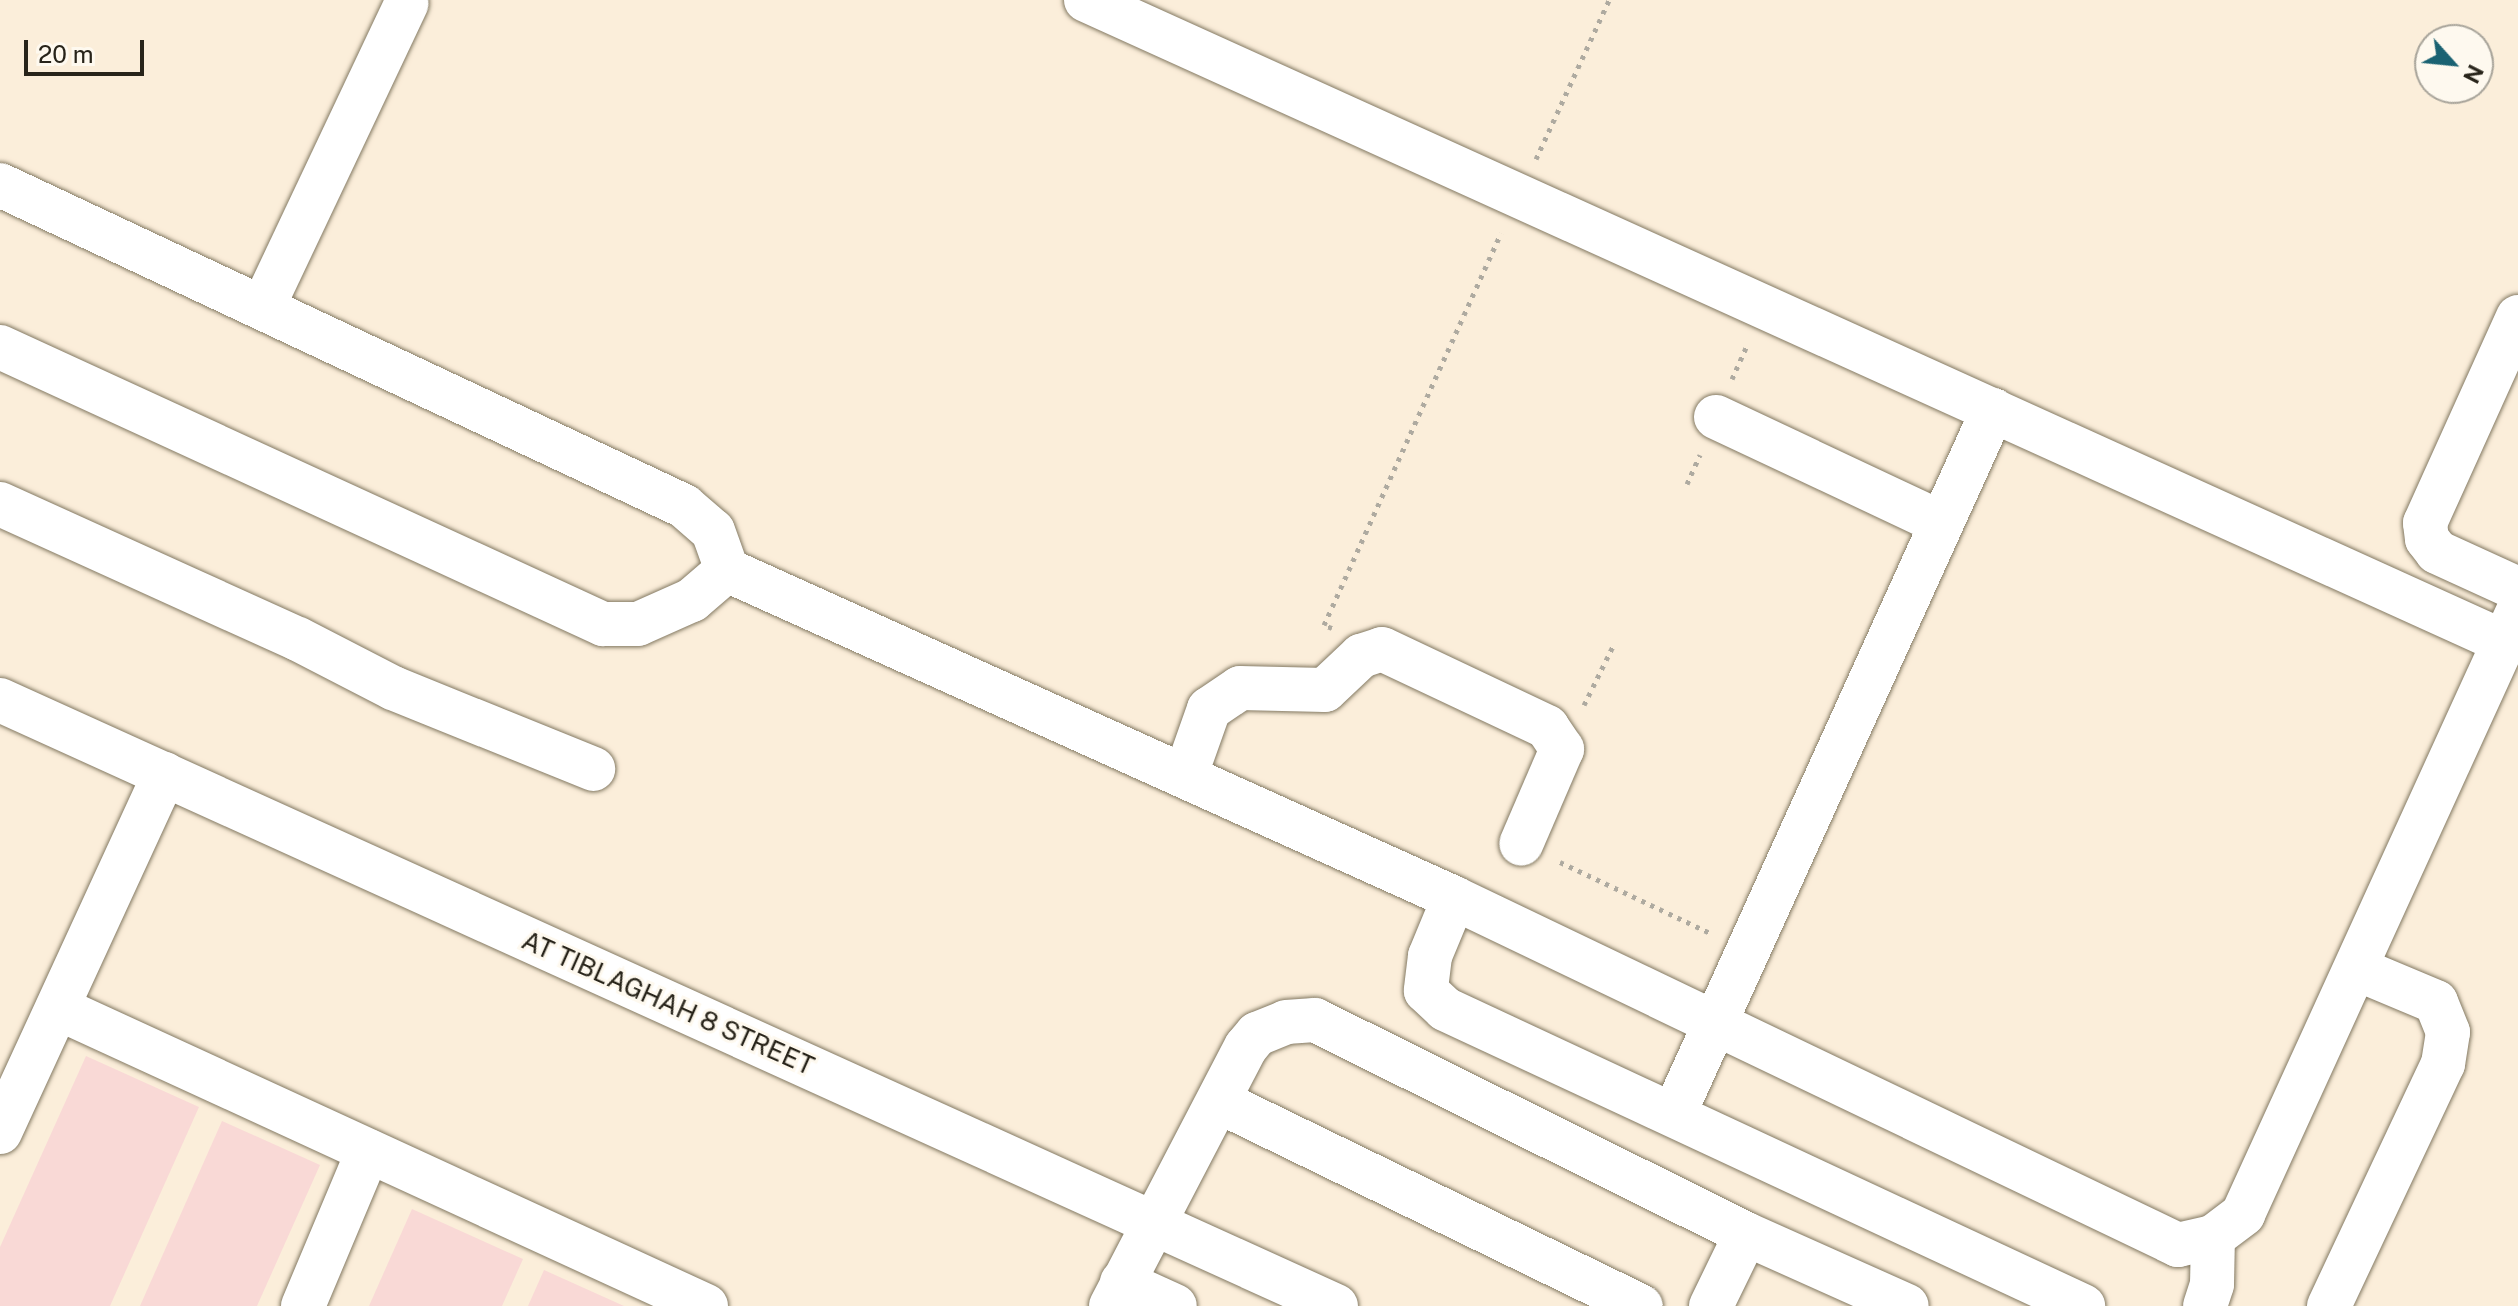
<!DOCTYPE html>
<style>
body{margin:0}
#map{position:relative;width:2518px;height:1306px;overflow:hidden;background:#fef9ef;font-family:"Public Sans",sans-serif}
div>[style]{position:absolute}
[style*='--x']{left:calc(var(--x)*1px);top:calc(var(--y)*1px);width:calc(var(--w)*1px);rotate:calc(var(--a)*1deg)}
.industrial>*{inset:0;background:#fbeeda}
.building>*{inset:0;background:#f9d9d6}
.path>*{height:5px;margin-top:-2.5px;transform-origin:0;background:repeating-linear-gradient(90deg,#aeaaa0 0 4px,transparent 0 10px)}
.roads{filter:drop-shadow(0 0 2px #837962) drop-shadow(0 0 2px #837962)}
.minor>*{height:44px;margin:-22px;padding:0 22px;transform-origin:22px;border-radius:22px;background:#fff}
span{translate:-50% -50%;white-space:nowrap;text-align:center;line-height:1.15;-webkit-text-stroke:6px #fef9ef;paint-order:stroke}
.street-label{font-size:26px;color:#28241a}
.north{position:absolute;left:2414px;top:24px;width:80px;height:80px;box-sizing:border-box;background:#fef9ef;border:2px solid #a8a49a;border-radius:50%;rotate:117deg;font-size:22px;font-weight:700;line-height:32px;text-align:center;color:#28241a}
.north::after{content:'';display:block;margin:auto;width:28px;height:36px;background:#1a6272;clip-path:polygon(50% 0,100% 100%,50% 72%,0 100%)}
.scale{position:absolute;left:24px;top:40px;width:120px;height:36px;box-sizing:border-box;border:4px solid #28241a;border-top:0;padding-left:10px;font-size:24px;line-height:28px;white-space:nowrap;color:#28241a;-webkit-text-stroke:6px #fef9ef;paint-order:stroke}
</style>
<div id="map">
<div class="industrial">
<i style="clip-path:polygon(evenodd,0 0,2518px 0,2518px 1306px,0 1306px,0 0,2430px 40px,2478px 40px,2478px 88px,2430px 88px,2430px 40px)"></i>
</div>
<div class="building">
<i style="clip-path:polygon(86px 1056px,199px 1107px,110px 1306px,0 1306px,0 1247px)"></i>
<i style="clip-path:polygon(222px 1121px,320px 1165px,257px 1306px,140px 1306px)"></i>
<i style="clip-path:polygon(412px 1209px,523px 1259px,502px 1306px,369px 1306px)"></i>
<i style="clip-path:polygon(544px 1270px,624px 1306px,528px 1306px)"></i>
</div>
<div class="path">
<i style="--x:1536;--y:159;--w:175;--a:-65.3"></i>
<i style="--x:1732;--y:379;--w:37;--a:-66"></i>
<i style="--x:1687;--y:484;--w:32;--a:-66"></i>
<i style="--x:1332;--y:628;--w:9;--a:-159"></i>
<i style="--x:1324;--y:625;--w:430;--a:-65.7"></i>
<i style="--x:1584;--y:705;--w:66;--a:-63.8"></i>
<i style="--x:1560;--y:862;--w:166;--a:25.3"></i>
</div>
<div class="roads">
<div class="minor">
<i style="--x:1086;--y:0;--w:1557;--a:24.36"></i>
<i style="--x:0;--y:185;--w:756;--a:25.14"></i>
<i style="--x:684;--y:506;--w:38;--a:41"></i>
<i style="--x:713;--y:531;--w:41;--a:70.3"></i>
<i style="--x:263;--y:307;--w:336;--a:-64.7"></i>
<i style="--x:2518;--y:317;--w:226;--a:114.3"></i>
<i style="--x:2425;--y:523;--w:16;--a:83"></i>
<i style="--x:2427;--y:539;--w:16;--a:52"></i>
<i style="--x:2437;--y:552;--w:89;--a:24.6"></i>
<i style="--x:0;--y:347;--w:664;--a:24.67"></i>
<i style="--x:603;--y:624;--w:35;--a:0"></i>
<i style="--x:638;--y:624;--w:59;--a:-24"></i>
<i style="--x:692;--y:600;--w:46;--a:-40.6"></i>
<i style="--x:727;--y:570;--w:798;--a:24.28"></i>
<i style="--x:1454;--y:898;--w:803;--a:25.61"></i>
<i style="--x:2178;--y:1245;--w:36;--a:-13"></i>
<i style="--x:2213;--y:1237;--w:38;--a:-37"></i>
<i style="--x:2243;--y:1214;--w:663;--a:-65.48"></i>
<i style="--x:1716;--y:417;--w:249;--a:25.2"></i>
<i style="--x:0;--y:504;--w:327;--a:24.4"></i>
<i style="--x:298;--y:639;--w:107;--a:27.3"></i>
<i style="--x:393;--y:688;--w:216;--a:22"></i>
<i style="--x:0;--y:700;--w:1467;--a:24.4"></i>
<i style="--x:1186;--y:774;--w:69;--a:-70.5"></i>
<i style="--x:1209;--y:709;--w:37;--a:-34"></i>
<i style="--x:1240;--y:688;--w:85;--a:1.3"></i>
<i style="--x:1325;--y:690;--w:50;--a:-43.4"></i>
<i style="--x:1361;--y:656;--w:22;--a:-18"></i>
<i style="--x:1382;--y:649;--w:183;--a:25.3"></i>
<i style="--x:1547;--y:727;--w:27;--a:56"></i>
<i style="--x:1562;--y:749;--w:103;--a:113.3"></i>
<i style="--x:1454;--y:898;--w:63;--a:112.5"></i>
<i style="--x:1430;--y:956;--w:35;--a:97"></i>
<i style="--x:1426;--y:991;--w:26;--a:43"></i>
<i style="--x:1445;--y:1009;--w:704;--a:24.96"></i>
<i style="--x:60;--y:1009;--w:711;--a:24.69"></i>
<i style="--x:1218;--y:1101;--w:470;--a:25.9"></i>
<i style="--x:1674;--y:1114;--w:773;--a:-65.62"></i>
<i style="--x:0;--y:1132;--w:394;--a:-65.3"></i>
<i style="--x:1122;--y:1282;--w:58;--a:24.4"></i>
<i style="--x:303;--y:1306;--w:168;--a:-67.2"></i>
<i style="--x:1111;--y:1306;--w:292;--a:-62.5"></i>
<i style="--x:1246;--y:1047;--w:17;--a:-50"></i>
<i style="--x:1257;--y:1034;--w:31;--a:-22"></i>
<i style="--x:1286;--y:1022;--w:29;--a:-4"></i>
<i style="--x:1315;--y:1020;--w:481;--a:26.4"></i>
<i style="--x:1746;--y:1234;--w:176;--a:24.1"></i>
<i style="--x:1711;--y:1306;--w:80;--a:-64.1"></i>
<i style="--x:2205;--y:1306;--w:23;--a:-72"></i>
<i style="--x:2212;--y:1284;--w:47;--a:-88.8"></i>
<i style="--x:2329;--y:1306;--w:268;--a:-64.8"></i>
<i style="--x:2443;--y:1064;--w:32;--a:-81"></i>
<i style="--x:2448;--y:1032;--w:32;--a:-112"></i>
<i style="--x:2436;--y:1002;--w:86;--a:-157.3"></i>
</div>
</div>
<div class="street-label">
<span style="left:668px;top:1003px;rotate:24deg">AT TIBLAGHAH 8 STREET</span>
</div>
<div class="north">N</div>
<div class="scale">20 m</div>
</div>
